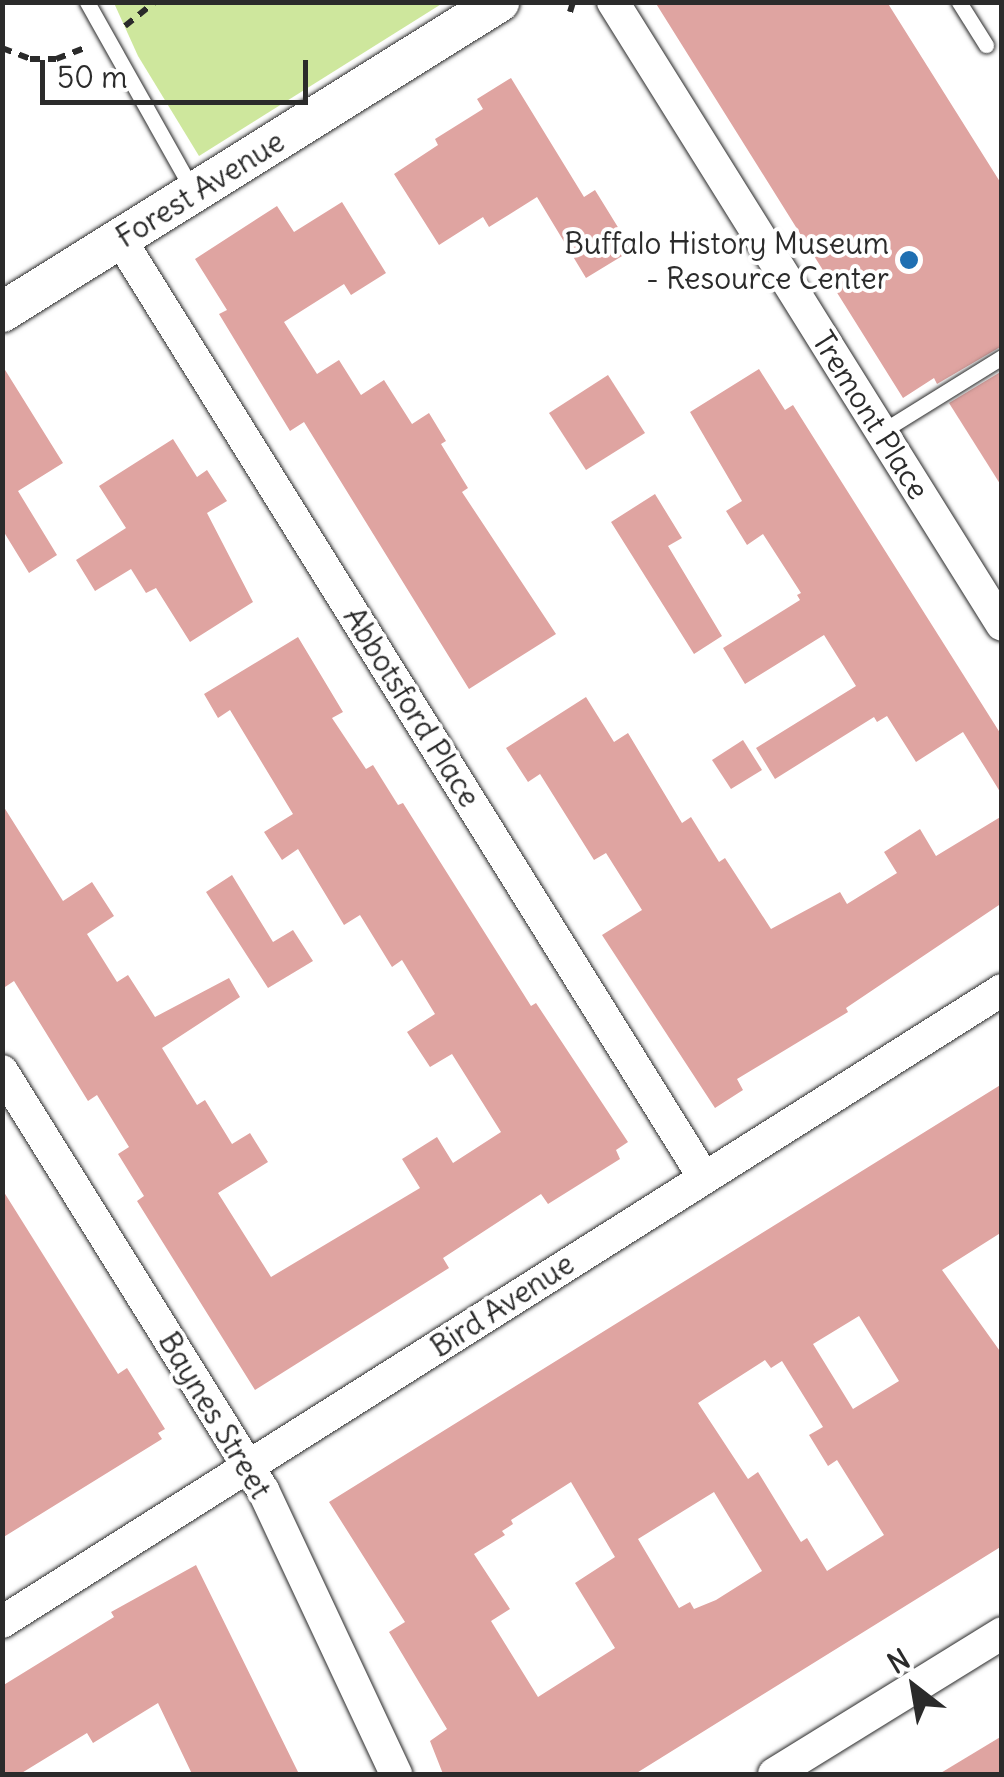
<!DOCTYPE html>
<style>
body{margin:0}
#map{position:relative;width:1004px;height:1777px;overflow:hidden;background:#fff;font-family:Delius,sans-serif}
div>[style]{position:absolute}
[style*='--x']{left:calc(var(--x)*1px);top:calc(var(--y)*1px);width:calc(var(--w)*1px);rotate:calc(var(--a)*1deg)}
.green>*{inset:0;background:#cee79d}
.building>*{inset:0;background:#dfa4a1}
.path>*{height:6px;margin-top:-3px;transform-origin:0;background:repeating-linear-gradient(90deg,#2b2b2b 0 10px,transparent 0 18px)}
.roads{filter:drop-shadow(0 0 2px #2b2b2b) drop-shadow(0 0 2px #2b2b2b)}
.service>*{height:15px;margin:-7.5px;padding:0 7.5px;transform-origin:7.5px;border-radius:7.5px;background:#fff}
.minor>*{height:32px;margin:-16px;padding:0 16px;transform-origin:16px;border-radius:16px;background:#fff}
.tertiary>*{height:40px;margin:-20px;padding:0 20px;transform-origin:20px;border-radius:20px;background:#fff}
.dots>*{width:28px;height:28px;translate:-50% -50%;box-sizing:border-box;border:5px solid #fff;border-radius:50%}
span{translate:-50% -50%;white-space:nowrap;text-align:center;line-height:1.15;-webkit-text-stroke:8px #fff;paint-order:stroke}
.street-label{font-size:30px;color:#2b2b2b}
.poi-label{font-size:30px;color:#2b2b2b}
.right{translate:-100% -50%;text-align:right}
.frame{position:absolute;inset:0;border:5px solid #2b2b2b;pointer-events:none}
.north{position:absolute;left:864px;top:1637px;width:100px;height:100px;-webkit-text-stroke:8px #fff;paint-order:stroke;rotate:329deg;font-size:28px;font-weight:700;line-height:40px;text-align:center;color:#2b2b2b}
.north::after{content:'';display:block;margin:auto;width:35px;height:45px;background:#2b2b2b;clip-path:polygon(50% 0,100% 100%,50% 72%,0 100%)}
.scale{position:absolute;left:40px;top:60px;width:268px;height:45px;box-sizing:border-box;border:5px solid #2b2b2b;border-top:0;padding-left:12px;font-size:30px;line-height:35px;white-space:nowrap;color:#2b2b2b;-webkit-text-stroke:8px #fff;paint-order:stroke}
</style>
<div id="map">
<div class="green">
<i style="clip-path:polygon(114px 3px,443px 3px,199px 156px,138px 56px)"></i>
</div>
<div class="building">
<i style="clip-path:polygon(655px 2px,887px 2px,1002px 185px,1002px 346px,937px 384px,934px 378px,903px 398px)"></i>
<i style="clip-path:polygon(511px 78px,584px 197px,595px 190px,632px 250px,586px 278px,537px 197px,489px 227px,483px 217px,439px 245px,394px 174px,438px 145px,435px 139px,483px 109px,477px 99px)"></i>
<i style="clip-path:polygon(342px 202px,386px 273px,351px 295px,344px 284px,284px 322px,317px 374px,339px 360px,361px 395px,384px 380px,412px 424px,429px 413px,446px 441px,441px 444px,468px 488px,462px 492px,556px 634px,469px 689px,304px 422px,290px 431px,219px 314px,227px 310px,195px 259px,277px 206px,294px 232px)"></i>
<i style="clip-path:polygon(2px 365px,63px 463px,18px 491px,57px 555px,29px 573px,2px 529px)"></i>
<i style="clip-path:polygon(759px 369px,785px 410px,793px 405px,1002px 736px,1002px 795px,963px 732px,916px 762px,887px 716px,877px 722px,874px 717px,775px 779px,756px 748px,856px 686px,824px 635px,745px 684px,723px 648px,800px 600px,797px 595px,801px 593px,763px 534px,747px 545px,726px 511px,742px 501px,690px 412px)"></i>
<i style="clip-path:polygon(1002px 371px,1002px 487px,949px 403px)"></i>
<i style="clip-path:polygon(608px 375px,645px 433px,586px 470px,549px 413px)"></i>
<i style="clip-path:polygon(173px 439px,197px 477px,207px 470px,227px 501px,207px 513px,253px 602px,190px 642px,156px 588px,146px 593px,131px 569px,95px 591px,76px 560px,126px 528px,99px 486px)"></i>
<i style="clip-path:polygon(655px 494px,682px 538px,668px 546px,722px 636px,694px 654px,611px 522px)"></i>
<i style="clip-path:polygon(298px 637px,343px 712px,332px 718px,366px 769px,373px 765px,398px 805px,403px 803px,531px 1006px,536px 1003px,628px 1142px,616px 1150px,620px 1159px,548px 1204px,541px 1194px,443px 1258px,449px 1268px,255px 1390px,137px 1201px,144px 1196px,118px 1154px,129px 1147px,97px 1095px,88px 1101px,14px 981px,2px 989px,2px 804px,63px 901px,92px 882px,114px 916px,87px 934px,117px 982px,128px 975px,155px 1017px,229px 978px,240px 997px,162px 1048px,197px 1105px,205px 1100px,232px 1144px,250px 1133px,268px 1162px,218px 1193px,271px 1277px,420px 1188px,402px 1159px,437px 1137px,453px 1163px,501px 1132px,452px 1054px,430px 1067px,407px 1032px,435px 1014px,402px 960px,392px 967px,360px 915px,344px 925px,298px 849px,282px 860px,264px 832px,293px 814px,230px 710px,218px 718px,204px 694px)"></i>
<i style="clip-path:polygon(586px 697px,614px 742px,628px 733px,682px 823px,691px 817px,719px 862px,725px 858px,771px 929px,840px 892px,847px 904px,897px 873px,884px 852px,920px 829px,936px 856px,1002px 816px,1002px 903px,846px 1008px,848px 1012px,737px 1079px,743px 1090px,715px 1108px,602px 935px,642px 910px,606px 853px,594px 860px,540px 774px,528px 782px,506px 748px)"></i>
<i style="clip-path:polygon(743px 740px,762px 770px,731px 789px,712px 760px)"></i>
<i style="clip-path:polygon(232px 875px,273px 942px,293px 930px,313px 961px,268px 988px,206px 892px)"></i>
<i style="clip-path:polygon(evenodd,1002px 1084px,1002px 1232px,942px 1270px,1002px 1354px,1002px 1546px,635px 1774px,443px 1774px,430px 1741px,447px 1729px,389px 1632px,405px 1622px,329px 1502px,1002px 1084px,859px 1316px,899px 1381px,853px 1409px,813px 1344px,859px 1316px,1002px 1084px,765px 1360px,771px 1368px,782px 1361px,823px 1427px,809px 1435px,828px 1466px,837px 1460px,884px 1535px,827px 1571px,807px 1538px,801px 1542px,758px 1472px,748px 1479px,698px 1403px,765px 1360px,1002px 1084px,571px 1482px,615px 1557px,575px 1583px,615px 1648px,538px 1697px,491px 1621px,510px 1609px,474px 1554px,505px 1535px,502px 1531px,513px 1524px,511px 1520px,571px 1482px,1002px 1084px,714px 1492px,762px 1571px,716px 1600px,694px 1609px,690px 1602px,679px 1608px,638px 1539px,714px 1492px)"></i>
<i style="clip-path:polygon(2px 1189px,118px 1374px,127px 1368px,165px 1429px,158px 1433px,162px 1439px,2px 1538px)"></i>
<i style="clip-path:polygon(196px 1565px,299px 1774px,192px 1774px,158px 1703px,93px 1743px,87px 1733px,20px 1774px,2px 1774px,2px 1686px,114px 1617px,111px 1612px)"></i>
<i style="clip-path:polygon(1002px 1736px,1002px 1774px,939px 1774px)"></i>
</div>
<div class="path">
<i style="--x:570;--y:12;--w:10;--a:-73"></i>
<i style="--x:125;--y:26;--w:38;--a:-39"></i>
<i style="--x:2;--y:48;--w:30;--a:21"></i>
<i style="--x:30;--y:59;--w:26;--a:0"></i>
<i style="--x:56;--y:59;--w:33;--a:-21"></i>
</div>
<div class="roads">
<div class="service">
<i style="--x:87;--y:2;--w:217;--a:60.7"></i>
<i style="--x:959;--y:2;--w:51;--a:57.9"></i>
<i style="--x:881;--y:432;--w:142;--a:-31.8"></i>
</div>
<div class="minor">
<i style="--x:613;--y:2;--w:734;--a:58.02"></i>
<i style="--x:120;--y:239;--w:1104;--a:58.11"></i>
<i style="--x:2;--y:1071;--w:494;--a:58.1"></i>
<i style="--x:263;--y:1490;--w:314;--a:64.9"></i>
<i style="--x:2;--y:1622;--w:1183;--a:-32.29"></i>
<i style="--x:774;--y:1774;--w:268;--a:-31.7"></i>
</div>
<div class="tertiary">
<i style="--x:2;--y:312;--w:586;--a:-31.95"></i>
</div>
</div>
<div class="dots">
<i style="left:909px;top:260px;background:#1f6fb2"></i>
</div>
<div class="street-label">
<span style="left:200px;top:189px;rotate:-32deg">Forest Avenue</span>
<span style="left:871px;top:415px;rotate:58deg">Tremont Place</span>
<span style="left:412px;top:707px;rotate:58deg">Abbotsford Place</span>
<span style="left:502px;top:1305px;rotate:-33deg">Bird Avenue</span>
<span style="left:215px;top:1415px;rotate:59deg">Baynes Street</span>
</div>
<div class="poi-label">
<span class="right" style="left:889px;top:260px">Buffalo History Museum<br>- Resource Center</span>
</div>
<div class="frame"></div>
<div class="north">N</div>
<div class="scale">50 m</div>
</div>
